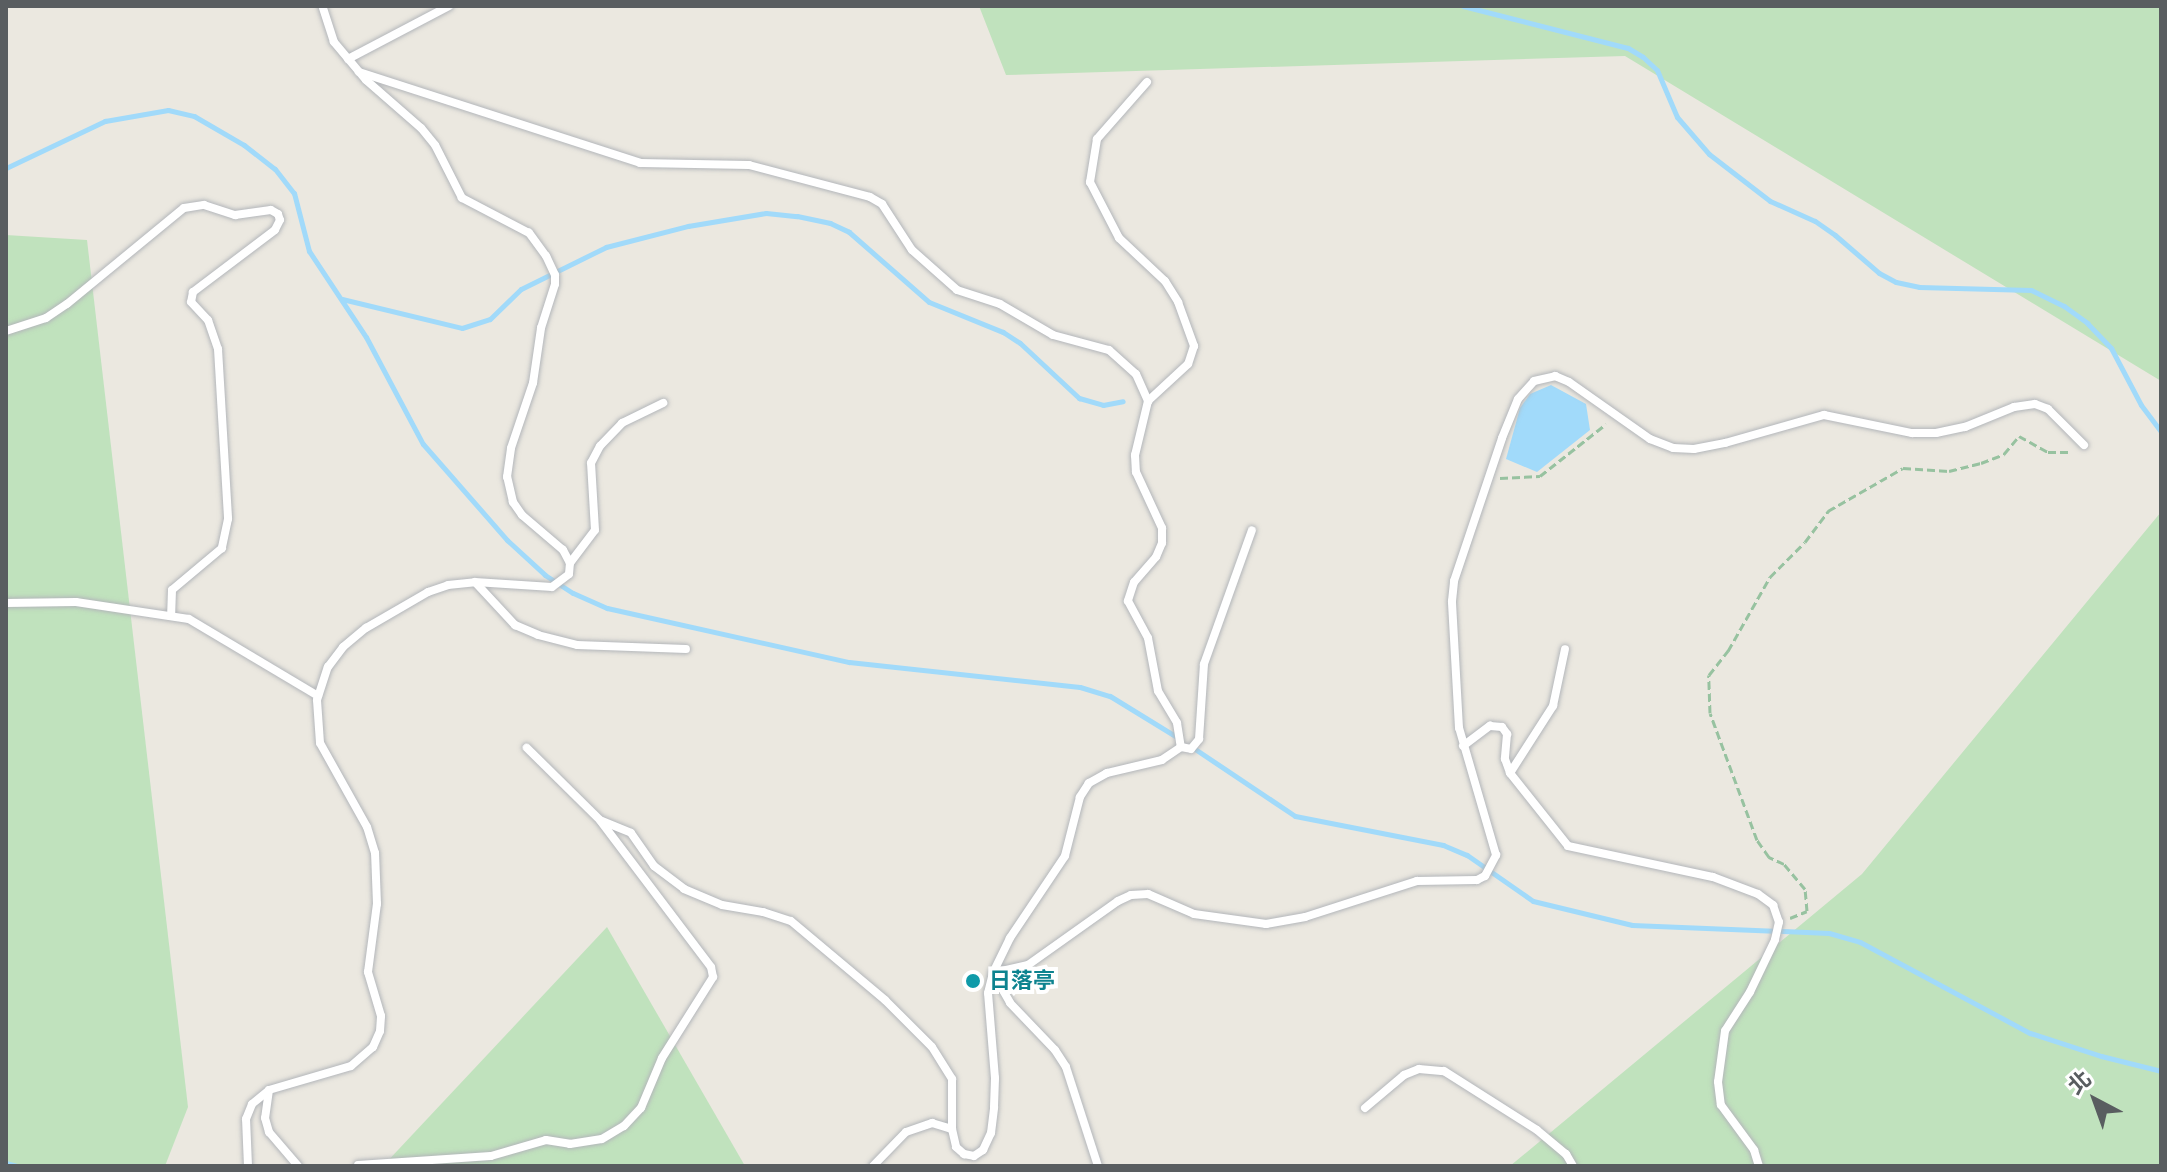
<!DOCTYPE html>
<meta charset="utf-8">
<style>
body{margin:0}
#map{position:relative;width:2167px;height:1172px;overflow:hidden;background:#ebe8e0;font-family:"Archivo Narrow","Noto Sans TC",sans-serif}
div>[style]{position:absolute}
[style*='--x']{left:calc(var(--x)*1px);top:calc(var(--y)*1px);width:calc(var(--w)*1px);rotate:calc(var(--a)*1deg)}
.green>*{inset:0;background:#c0e2bd}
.water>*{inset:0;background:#a1dafa}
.stream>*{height:5px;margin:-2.5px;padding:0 2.5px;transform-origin:2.5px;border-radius:2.5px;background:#a1dafa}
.path>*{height:3px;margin-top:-1.5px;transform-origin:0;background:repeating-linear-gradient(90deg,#97c2a0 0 8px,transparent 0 12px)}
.roads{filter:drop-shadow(0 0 2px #b3b6ba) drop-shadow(0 0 2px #b3b6ba)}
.lane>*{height:8px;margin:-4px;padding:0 4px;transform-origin:4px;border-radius:4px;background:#fff}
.dots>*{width:22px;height:22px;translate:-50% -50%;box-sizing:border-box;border:4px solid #fff;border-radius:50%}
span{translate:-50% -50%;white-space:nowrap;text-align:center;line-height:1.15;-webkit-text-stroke:8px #fff;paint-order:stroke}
.culture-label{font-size:22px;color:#0d838f;font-weight:700}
.left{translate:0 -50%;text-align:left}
.frame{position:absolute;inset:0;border:8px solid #595d60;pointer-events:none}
.north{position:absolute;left:2055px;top:1060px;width:80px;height:80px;-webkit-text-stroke:6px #fff;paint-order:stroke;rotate:319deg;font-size:22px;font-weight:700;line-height:32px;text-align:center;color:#595d60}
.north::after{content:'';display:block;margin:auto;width:28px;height:36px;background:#595d60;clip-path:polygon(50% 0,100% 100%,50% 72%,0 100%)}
</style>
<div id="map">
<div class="green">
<i style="clip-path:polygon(979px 6px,2161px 6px,2161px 381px,1625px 56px,1006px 75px)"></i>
<i style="clip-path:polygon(6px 235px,87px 240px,188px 1107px,165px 1166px,6px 1166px)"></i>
<i style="clip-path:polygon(2161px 512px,2161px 1166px,1510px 1166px,1862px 874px)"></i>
<i style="clip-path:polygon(607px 927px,745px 1166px,383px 1166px)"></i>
</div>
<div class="water">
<i style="clip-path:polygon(1551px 385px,1586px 404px,1590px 430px,1537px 472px,1506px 459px,1520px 408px,1530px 394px)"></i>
</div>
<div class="stream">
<i style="--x:1463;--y:6;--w:170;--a:14.3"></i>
<i style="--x:1628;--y:48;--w:17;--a:31"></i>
<i style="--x:1643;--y:57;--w:19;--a:43"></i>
<i style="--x:1657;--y:70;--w:51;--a:66.9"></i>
<i style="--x:1677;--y:117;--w:49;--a:49.1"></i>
<i style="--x:1709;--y:154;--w:77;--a:37.6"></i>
<i style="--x:1770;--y:201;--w:49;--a:24"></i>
<i style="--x:1815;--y:221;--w:24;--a:35"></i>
<i style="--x:1835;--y:235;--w:58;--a:40.8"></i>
<i style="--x:1879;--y:273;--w:19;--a:28"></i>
<i style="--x:1896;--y:282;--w:24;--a:12"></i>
<i style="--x:1919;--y:287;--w:112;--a:1.5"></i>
<i style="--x:2031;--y:290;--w:37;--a:26"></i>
<i style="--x:2064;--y:306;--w:29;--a:36"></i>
<i style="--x:2087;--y:323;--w:35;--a:46"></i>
<i style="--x:2111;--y:348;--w:64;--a:62.2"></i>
<i style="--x:2141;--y:405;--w:34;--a:53"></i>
<i style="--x:6;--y:168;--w:110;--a:-25.4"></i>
<i style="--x:105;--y:121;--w:64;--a:-9.9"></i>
<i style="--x:168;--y:110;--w:27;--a:13"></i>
<i style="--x:194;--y:116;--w:58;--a:30.1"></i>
<i style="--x:244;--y:145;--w:39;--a:38"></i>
<i style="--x:275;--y:169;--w:31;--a:52"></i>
<i style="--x:294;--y:193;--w:60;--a:75.5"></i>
<i style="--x:309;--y:251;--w:103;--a:56.5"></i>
<i style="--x:366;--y:337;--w:121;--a:62"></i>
<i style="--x:423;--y:444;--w:128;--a:48.8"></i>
<i style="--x:507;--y:540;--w:52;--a:42.6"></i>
<i style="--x:545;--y:575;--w:33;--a:33"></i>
<i style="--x:573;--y:593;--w:37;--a:24"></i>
<i style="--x:607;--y:608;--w:248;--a:12.6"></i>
<i style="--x:849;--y:662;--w:232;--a:6.2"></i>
<i style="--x:1080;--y:687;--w:31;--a:17"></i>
<i style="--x:1110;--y:696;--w:82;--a:31.6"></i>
<i style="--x:342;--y:299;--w:123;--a:13.6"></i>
<i style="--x:462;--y:328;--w:29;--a:-18"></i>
<i style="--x:490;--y:319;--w:43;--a:-44.1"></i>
<i style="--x:521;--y:289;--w:95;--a:-26.3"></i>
<i style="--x:606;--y:247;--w:85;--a:-14.4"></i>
<i style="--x:688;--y:226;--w:79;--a:-9.5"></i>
<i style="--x:766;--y:213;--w:31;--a:6"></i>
<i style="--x:797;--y:216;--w:34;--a:12"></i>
<i style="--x:830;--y:223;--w:21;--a:25"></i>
<i style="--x:849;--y:232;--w:106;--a:41.2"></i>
<i style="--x:929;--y:302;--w:80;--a:22.1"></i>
<i style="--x:1003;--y:332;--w:20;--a:33"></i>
<i style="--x:1020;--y:343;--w:81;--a:43"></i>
<i style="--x:1079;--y:398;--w:25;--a:16"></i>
<i style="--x:1103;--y:405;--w:20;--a:-11"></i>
<i style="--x:1192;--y:747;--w:124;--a:33.8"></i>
<i style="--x:1295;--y:816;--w:151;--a:11.1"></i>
<i style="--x:1443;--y:845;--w:26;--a:23"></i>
<i style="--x:1467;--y:855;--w:80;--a:34.9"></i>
<i style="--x:1533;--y:901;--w:102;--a:13.6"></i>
<i style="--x:1632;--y:925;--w:197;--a:2.3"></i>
<i style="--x:1829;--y:933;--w:32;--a:16"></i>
<i style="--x:1860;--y:942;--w:193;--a:28.2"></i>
<i style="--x:2030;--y:1033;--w:75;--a:17.9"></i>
<i style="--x:2101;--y:1056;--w:62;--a:14"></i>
<i style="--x:6;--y:1163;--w:11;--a:15"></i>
</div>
<div class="path">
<i style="--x:1500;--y:478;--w:40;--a:-2.9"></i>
<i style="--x:1540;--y:476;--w:84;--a:-38.2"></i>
<i style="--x:1790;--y:918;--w:18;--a:-22"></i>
<i style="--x:1807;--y:911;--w:22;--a:-95"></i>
<i style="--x:1805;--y:889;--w:33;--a:-130"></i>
<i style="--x:1784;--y:864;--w:17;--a:-155"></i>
<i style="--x:1769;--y:857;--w:21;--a:-125"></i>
<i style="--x:1757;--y:840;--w:135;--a:-110.3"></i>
<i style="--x:1710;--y:713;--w:38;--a:-92"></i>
<i style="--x:1709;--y:675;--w:31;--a:-52"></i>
<i style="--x:1728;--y:651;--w:85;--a:-60.4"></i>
<i style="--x:1770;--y:577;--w:49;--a:-45"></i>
<i style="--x:1805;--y:542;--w:39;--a:-53"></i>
<i style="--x:1828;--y:511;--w:86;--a:-29.8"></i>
<i style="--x:1903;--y:468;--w:46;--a:3.7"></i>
<i style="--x:1949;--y:471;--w:33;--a:-14"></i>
<i style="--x:1981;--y:463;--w:25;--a:-21"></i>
<i style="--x:2004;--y:454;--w:23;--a:-50"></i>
<i style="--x:2019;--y:436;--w:33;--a:29"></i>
<i style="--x:2048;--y:452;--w:23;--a:0"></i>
</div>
<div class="roads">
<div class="lane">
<i style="--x:348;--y:59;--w:114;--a:-27.7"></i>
<i style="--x:359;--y:72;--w:295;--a:17.9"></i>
<i style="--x:640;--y:163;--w:109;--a:1.1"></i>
<i style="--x:749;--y:165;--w:125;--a:14.8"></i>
<i style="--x:870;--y:197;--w:14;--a:30"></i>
<i style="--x:882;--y:204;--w:55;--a:56.9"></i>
<i style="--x:912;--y:250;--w:60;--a:41.6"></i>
<i style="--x:957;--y:290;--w:45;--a:18"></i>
<i style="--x:1000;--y:304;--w:61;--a:30.3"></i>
<i style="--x:1053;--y:335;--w:58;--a:15"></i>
<i style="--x:1109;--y:350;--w:36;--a:42"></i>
<i style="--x:1136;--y:374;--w:30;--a:66"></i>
<i style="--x:1148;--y:401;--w:56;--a:103.5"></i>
<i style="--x:1135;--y:455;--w:17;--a:87"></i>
<i style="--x:1136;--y:472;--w:62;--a:65.1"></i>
<i style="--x:1162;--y:528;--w:15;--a:90"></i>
<i style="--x:1162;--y:543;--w:15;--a:113"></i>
<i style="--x:1156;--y:557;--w:33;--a:131"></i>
<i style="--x:1134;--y:582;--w:20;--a:108"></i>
<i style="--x:1128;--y:601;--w:42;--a:61.6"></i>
<i style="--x:1148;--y:638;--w:54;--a:79.3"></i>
<i style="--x:1158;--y:691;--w:37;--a:59"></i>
<i style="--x:1177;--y:723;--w:24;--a:81"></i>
<i style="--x:1181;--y:747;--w:23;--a:146"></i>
<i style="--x:1162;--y:760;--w:57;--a:166.7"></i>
<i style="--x:1107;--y:773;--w:21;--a:151"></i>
<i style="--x:1089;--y:783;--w:17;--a:123"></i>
<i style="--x:1080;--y:797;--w:61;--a:104.3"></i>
<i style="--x:1065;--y:856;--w:99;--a:123.9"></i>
<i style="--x:1010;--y:938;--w:39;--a:116"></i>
<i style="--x:993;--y:973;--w:34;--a:60"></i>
<i style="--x:1010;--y:1003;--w:65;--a:46.2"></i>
<i style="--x:1055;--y:1050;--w:20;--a:57"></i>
<i style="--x:1066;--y:1067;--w:104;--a:72.1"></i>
<i style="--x:1147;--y:82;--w:76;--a:131.3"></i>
<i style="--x:1097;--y:139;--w:44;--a:99.2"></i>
<i style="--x:1090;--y:182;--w:63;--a:62.6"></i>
<i style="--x:1119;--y:238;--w:63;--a:43.1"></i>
<i style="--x:1165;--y:281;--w:25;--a:58"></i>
<i style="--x:1178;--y:302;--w:47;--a:70"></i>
<i style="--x:1194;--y:346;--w:19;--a:108"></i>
<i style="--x:1188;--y:364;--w:54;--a:137.2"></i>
<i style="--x:6;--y:331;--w:42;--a:-18"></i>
<i style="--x:46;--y:318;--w:25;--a:-34"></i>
<i style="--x:67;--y:304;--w:151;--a:-39.4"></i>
<i style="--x:184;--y:208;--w:20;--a:-9"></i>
<i style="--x:204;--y:205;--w:33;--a:18"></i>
<i style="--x:235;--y:215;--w:36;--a:-8"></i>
<i style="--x:271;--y:210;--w:8;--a:30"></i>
<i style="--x:278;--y:214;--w:6;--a:72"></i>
<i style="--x:280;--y:220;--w:11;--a:117"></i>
<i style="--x:275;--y:230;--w:103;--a:142.9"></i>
<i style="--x:193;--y:292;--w:10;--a:101"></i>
<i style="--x:191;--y:302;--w:25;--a:47"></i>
<i style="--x:208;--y:320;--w:31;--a:71"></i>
<i style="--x:218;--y:349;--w:170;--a:86.6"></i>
<i style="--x:228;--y:519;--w:30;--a:102"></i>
<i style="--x:222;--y:548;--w:65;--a:140"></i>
<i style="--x:172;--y:590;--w:25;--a:92"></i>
<i style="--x:570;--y:563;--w:41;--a:-52.9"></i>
<i style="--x:595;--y:530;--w:67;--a:-93.4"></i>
<i style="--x:591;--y:463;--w:19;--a:-62"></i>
<i style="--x:600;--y:446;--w:32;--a:-46"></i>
<i style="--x:622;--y:423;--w:46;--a:-26"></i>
<i style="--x:475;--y:582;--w:59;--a:47.1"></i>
<i style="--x:515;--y:625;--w:25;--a:23"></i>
<i style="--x:538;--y:635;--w:40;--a:14.4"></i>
<i style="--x:577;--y:645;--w:109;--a:2.1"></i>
<i style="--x:6;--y:603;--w:70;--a:-0.8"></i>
<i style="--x:76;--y:602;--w:114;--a:8.6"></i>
<i style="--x:189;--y:619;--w:150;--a:30.8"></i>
<i style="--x:1463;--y:746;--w:34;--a:-37"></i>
<i style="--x:1490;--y:726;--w:12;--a:5"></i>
<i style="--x:1502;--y:727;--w:9;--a:54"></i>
<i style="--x:1507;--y:734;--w:25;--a:95"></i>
<i style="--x:1505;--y:759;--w:15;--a:70"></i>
<i style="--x:1510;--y:773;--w:93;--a:51.5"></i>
<i style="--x:1568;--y:846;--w:148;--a:12.1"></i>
<i style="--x:1713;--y:877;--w:48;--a:20.7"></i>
<i style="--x:1758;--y:894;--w:19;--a:36"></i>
<i style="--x:1773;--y:905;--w:18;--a:71"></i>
<i style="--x:1779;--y:922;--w:18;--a:103"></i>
<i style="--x:1775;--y:940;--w:58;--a:115.7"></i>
<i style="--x:1750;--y:992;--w:46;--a:122.7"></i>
<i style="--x:1725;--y:1031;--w:51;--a:97.8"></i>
<i style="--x:1718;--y:1082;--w:23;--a:83"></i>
<i style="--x:1721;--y:1105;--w:56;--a:53.7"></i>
<i style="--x:1754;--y:1150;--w:17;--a:73"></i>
<i style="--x:1181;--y:747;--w:10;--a:11"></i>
<i style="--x:1191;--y:749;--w:13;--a:-51"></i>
<i style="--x:1199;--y:739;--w:75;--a:-86.2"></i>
<i style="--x:1204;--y:664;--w:142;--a:-70.3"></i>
<i style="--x:1510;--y:773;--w:80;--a:-57.3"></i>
<i style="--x:1553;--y:706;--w:58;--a:-78.1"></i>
<i style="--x:602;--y:821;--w:31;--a:22"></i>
<i style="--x:631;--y:833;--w:40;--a:55.1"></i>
<i style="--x:654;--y:866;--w:38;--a:37"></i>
<i style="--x:684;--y:889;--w:41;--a:22.8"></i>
<i style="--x:722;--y:905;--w:42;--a:9.7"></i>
<i style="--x:763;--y:912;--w:29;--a:18"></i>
<i style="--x:791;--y:921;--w:123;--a:40"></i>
<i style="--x:885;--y:1000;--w:66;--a:45"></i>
<i style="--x:932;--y:1047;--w:38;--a:58"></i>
<i style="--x:952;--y:1079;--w:50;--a:90"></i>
<i style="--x:269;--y:1090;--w:28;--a:98"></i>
<i style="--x:265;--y:1118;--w:15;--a:74"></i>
<i style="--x:269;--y:1132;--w:45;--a:49.5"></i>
<i style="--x:1365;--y:1108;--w:51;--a:-40.2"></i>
<i style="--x:1404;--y:1075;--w:16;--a:-22"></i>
<i style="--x:1419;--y:1069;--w:25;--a:5"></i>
<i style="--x:1444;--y:1071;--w:110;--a:32.4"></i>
<i style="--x:1537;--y:1130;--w:38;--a:40"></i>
<i style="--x:1566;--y:1154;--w:14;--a:60"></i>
<i style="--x:358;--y:1165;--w:133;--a:-3.9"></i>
<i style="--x:491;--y:1156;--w:57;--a:-16.2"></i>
<i style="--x:546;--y:1140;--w:24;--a:9"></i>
<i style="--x:570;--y:1144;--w:32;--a:-9"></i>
<i style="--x:602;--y:1139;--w:26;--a:-31"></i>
<i style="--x:624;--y:1126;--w:25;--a:-47"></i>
<i style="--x:641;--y:1108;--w:54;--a:-67.2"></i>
<i style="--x:662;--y:1058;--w:96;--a:-57.8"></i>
<i style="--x:713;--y:977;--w:10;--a:-101"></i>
<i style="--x:711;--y:967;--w:184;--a:-127.1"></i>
<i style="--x:600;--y:820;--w:103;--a:-135.4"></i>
<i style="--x:248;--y:1166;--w:47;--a:-92.4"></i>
<i style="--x:246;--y:1119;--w:16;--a:-68"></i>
<i style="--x:252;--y:1104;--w:22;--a:-39"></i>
<i style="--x:269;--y:1090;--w:85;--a:-16.3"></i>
<i style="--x:351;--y:1066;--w:29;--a:-41"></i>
<i style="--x:373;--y:1047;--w:17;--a:-66"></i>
<i style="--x:380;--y:1031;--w:15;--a:-86"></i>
<i style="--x:381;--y:1016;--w:46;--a:-106.5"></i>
<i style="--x:368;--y:972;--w:69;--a:-82.5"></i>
<i style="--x:377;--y:904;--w:51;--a:-92.2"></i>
<i style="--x:375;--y:853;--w:27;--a:-107"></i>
<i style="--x:367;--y:827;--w:96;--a:-119.2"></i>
<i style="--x:320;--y:743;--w:43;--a:-94"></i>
<i style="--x:317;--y:700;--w:35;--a:-72"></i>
<i style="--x:328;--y:667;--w:25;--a:-53"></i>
<i style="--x:343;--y:647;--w:30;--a:-40"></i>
<i style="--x:366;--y:628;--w:72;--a:-30.1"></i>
<i style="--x:428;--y:592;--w:21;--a:-19"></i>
<i style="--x:448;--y:585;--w:27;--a:-6"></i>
<i style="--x:475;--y:582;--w:77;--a:3.7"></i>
<i style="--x:552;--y:587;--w:21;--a:-37"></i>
<i style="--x:569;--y:574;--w:11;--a:-85"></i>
<i style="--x:570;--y:563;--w:15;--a:-118"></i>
<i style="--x:563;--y:550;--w:54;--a:-139.5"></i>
<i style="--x:522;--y:515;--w:16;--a:-125"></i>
<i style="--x:513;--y:502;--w:26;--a:-103"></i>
<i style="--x:507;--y:477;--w:29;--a:-82"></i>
<i style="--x:511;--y:448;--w:69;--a:-71.3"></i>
<i style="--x:533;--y:383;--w:56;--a:-81.7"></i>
<i style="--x:541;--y:328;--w:46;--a:-72.3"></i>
<i style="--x:555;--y:284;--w:9;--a:-90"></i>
<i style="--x:555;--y:275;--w:21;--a:-115"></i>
<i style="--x:546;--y:256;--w:29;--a:-126"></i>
<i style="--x:529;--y:233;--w:76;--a:-152.4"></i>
<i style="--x:462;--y:198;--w:59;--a:-117"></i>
<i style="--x:435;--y:145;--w:22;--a:-129"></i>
<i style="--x:421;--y:128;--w:73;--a:-138.9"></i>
<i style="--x:366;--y:80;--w:50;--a:-130.1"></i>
<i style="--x:334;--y:42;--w:38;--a:-108"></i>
<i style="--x:873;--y:1166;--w:47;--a:-45.9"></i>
<i style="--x:906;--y:1132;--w:28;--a:-19"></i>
<i style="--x:932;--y:1123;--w:21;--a:17"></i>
<i style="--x:952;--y:1129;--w:18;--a:77"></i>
<i style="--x:956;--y:1147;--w:11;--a:41"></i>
<i style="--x:964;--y:1154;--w:10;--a:11"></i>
<i style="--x:974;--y:1156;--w:11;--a:-34"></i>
<i style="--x:983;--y:1150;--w:19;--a:-65"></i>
<i style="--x:991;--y:1133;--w:26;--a:-83"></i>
<i style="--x:994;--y:1107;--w:29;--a:-88"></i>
<i style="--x:995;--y:1078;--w:85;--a:-94.7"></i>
<i style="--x:988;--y:993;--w:21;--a:-76"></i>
<i style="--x:993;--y:973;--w:36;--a:-13"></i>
<i style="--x:1028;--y:965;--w:110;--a:-35.4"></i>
<i style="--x:1118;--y:901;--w:14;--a:-25"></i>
<i style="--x:1131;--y:895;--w:17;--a:-3"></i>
<i style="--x:1148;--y:894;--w:50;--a:23.5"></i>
<i style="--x:1194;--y:914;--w:73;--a:7.9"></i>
<i style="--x:1266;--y:924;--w:40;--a:-10"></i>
<i style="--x:1305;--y:917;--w:118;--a:-17.8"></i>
<i style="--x:1417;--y:881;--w:60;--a:-1"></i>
<i style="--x:1477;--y:880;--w:9;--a:-27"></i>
<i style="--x:1485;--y:876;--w:24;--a:-62"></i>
<i style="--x:1496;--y:855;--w:132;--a:-106.2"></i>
<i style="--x:1459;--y:728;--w:127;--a:-93.2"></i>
<i style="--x:1452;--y:601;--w:20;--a:-84"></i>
<i style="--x:1454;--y:581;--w:151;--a:-71.4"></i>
<i style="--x:1502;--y:438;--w:42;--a:-67.7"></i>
<i style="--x:1518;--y:399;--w:24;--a:-48"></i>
<i style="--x:1534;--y:381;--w:22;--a:-13"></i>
<i style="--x:1555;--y:376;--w:15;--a:23"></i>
<i style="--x:1569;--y:382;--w:99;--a:35.1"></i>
<i style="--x:1650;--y:439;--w:25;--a:21"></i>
<i style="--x:1673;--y:448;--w:21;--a:3"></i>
<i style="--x:1694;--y:449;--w:32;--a:-11"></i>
<i style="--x:1725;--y:443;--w:103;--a:-15.8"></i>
<i style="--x:1824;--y:415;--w:90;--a:11.6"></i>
<i style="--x:1912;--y:433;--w:24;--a:0"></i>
<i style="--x:1936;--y:433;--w:30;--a:-12"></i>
<i style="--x:1965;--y:427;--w:53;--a:-22.2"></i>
<i style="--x:2014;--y:407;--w:21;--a:-8"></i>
<i style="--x:2035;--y:404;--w:14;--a:21"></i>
<i style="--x:2048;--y:409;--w:51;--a:45"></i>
</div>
</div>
<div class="dots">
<i style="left:973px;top:981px;background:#0f9aa8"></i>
</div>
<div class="culture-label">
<span class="left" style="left:989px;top:981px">日落亭</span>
</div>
<div class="frame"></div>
<div class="north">北</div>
</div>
